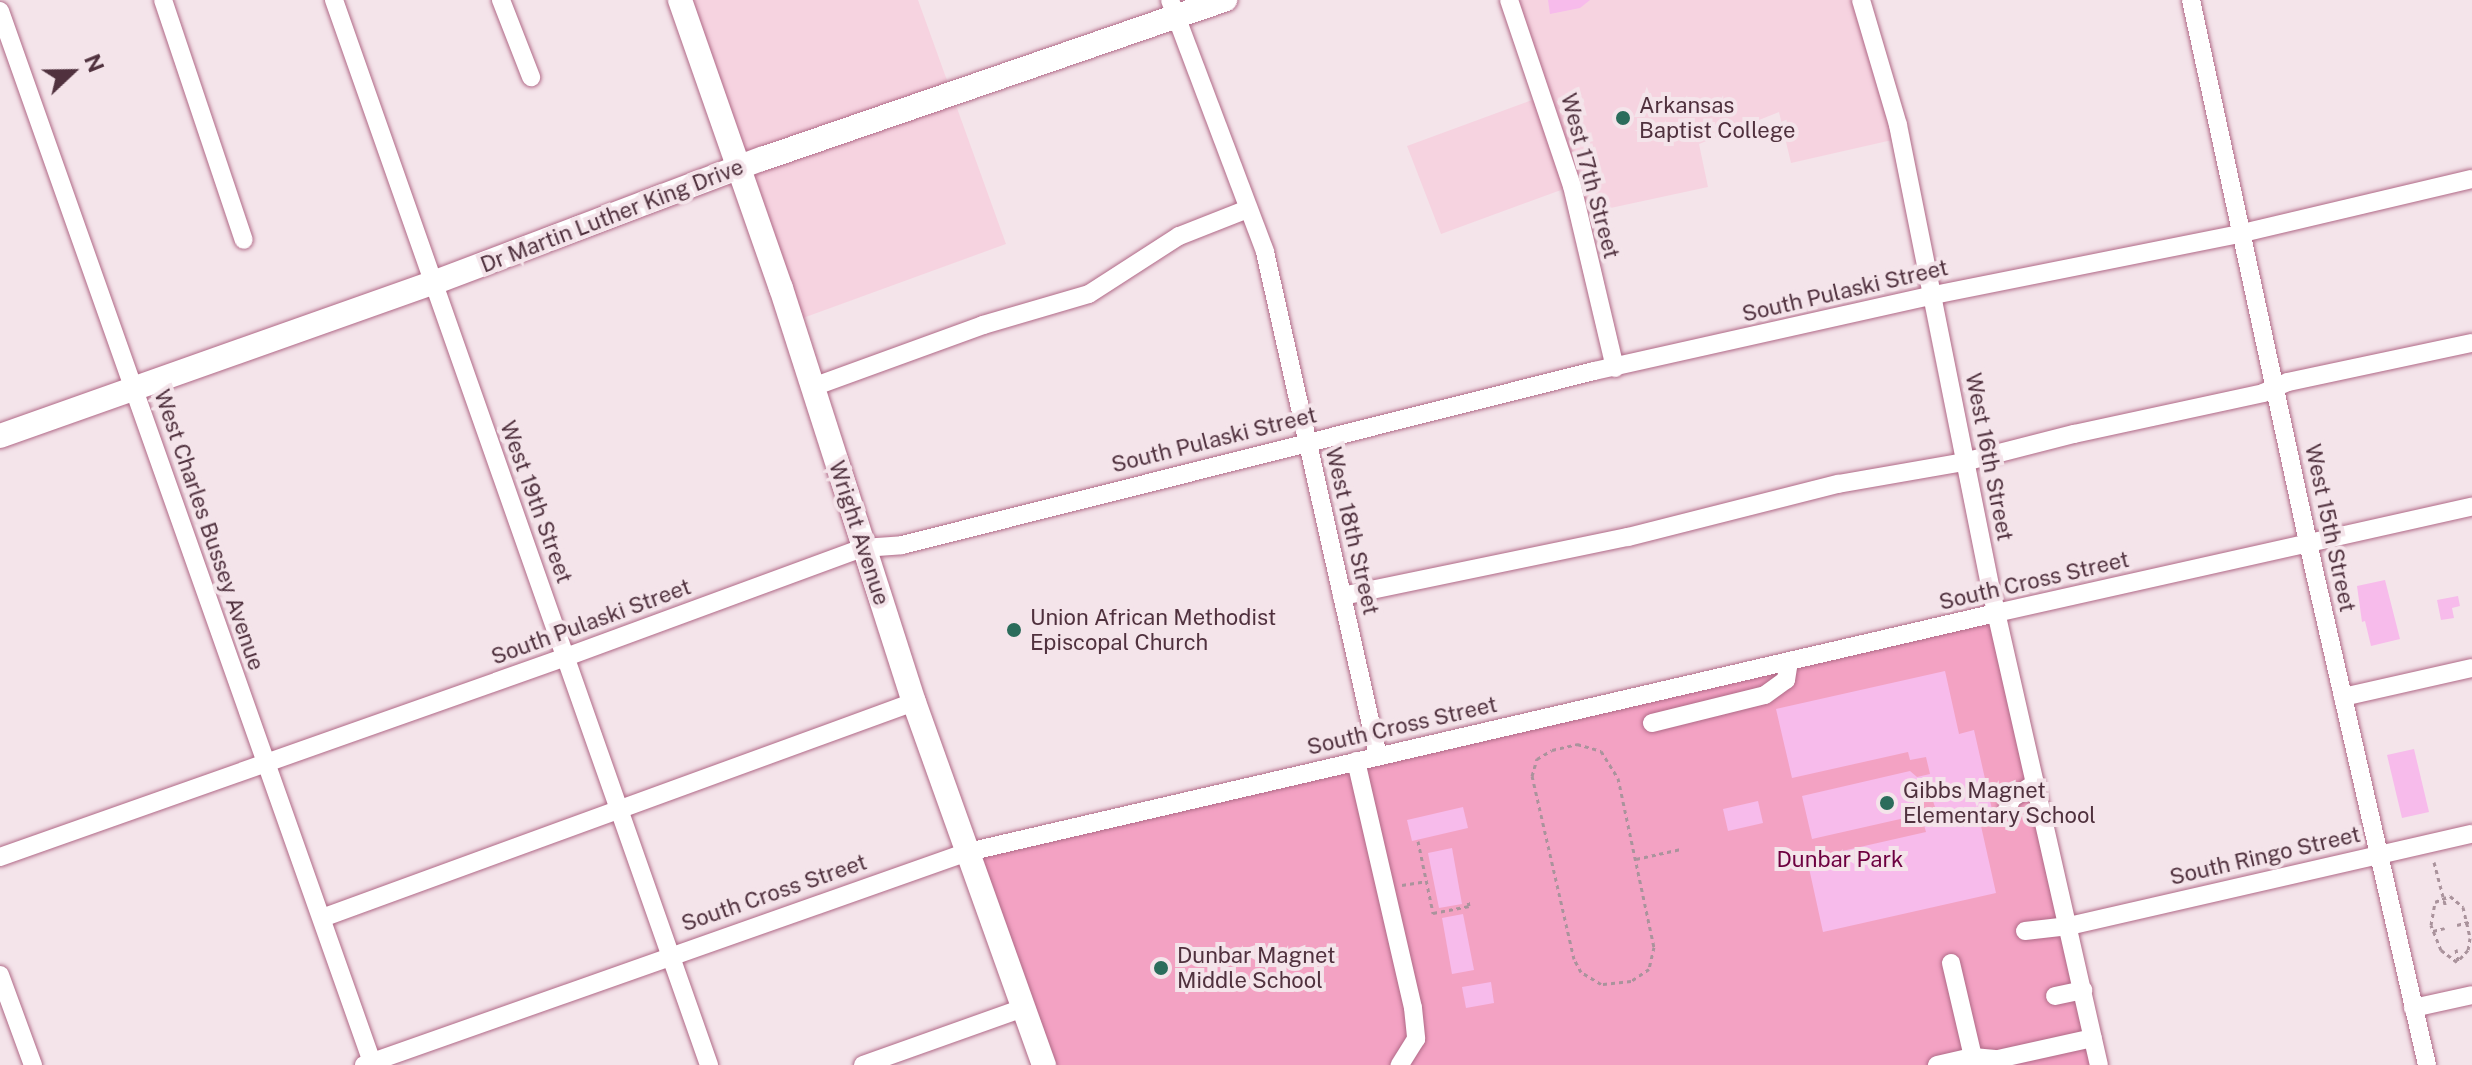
<!DOCTYPE html>
<style>
body{margin:0}
#map{position:relative;width:2472px;height:1065px;overflow:hidden;background:#f4e4ea;font-family:"Public Sans",sans-serif}
div>[style]{position:absolute}
[style*='--x']{left:calc(var(--x)*1px);top:calc(var(--y)*1px);width:calc(var(--w)*1px);rotate:calc(var(--a)*1deg)}
.built>*{inset:0;background:#f6d3e0}
.green>*{inset:0;background:#f3a2c3}
.building>*{inset:0;background:#f7bbeb}
.path>*{height:3px;margin-top:-1.5px;transform-origin:0;background:repeating-linear-gradient(90deg,#aa939c 0 4px,transparent 0 8px)}
.roads{filter:drop-shadow(0 0 2px #b06987) drop-shadow(0 0 2px #b06987)}
.minor>*{height:18px;margin:-9px;padding:0 9px;transform-origin:9px;border-radius:9px;background:#fff}
.major>*{height:24px;margin:-12px;padding:0 12px;transform-origin:12px;border-radius:12px;background:#fff}
.dots>*{width:22px;height:22px;translate:-50% -50%;box-sizing:border-box;border:4px solid #f4e4ea;border-radius:50%}
span{translate:-50% -50%;white-space:nowrap;text-align:center;line-height:1.15;-webkit-text-stroke:8px #f4e4ea;paint-order:stroke}
.poi-label{font-size:22px;color:#50313e}
.left{translate:0 -50%;text-align:left}
.street-label{font-size:22px;color:#50313e}
.park-label{font-size:22px;color:#6d0040}
.north{position:absolute;left:32px;top:32px;width:80px;height:80px;-webkit-text-stroke:6px #f4e4ea;paint-order:stroke;rotate:68deg;font-size:22px;font-weight:700;line-height:32px;text-align:center;color:#50313e}
.north::after{content:'';display:block;margin:auto;width:28px;height:36px;background:#50313e;clip-path:polygon(50% 0,100% 100%,50% 72%,0 100%)}
</style>
<div id="map">
<div class="built">
<i style="clip-path:polygon(680px 0,918px 0,1006px 244px,792px 322px)"></i>
<i style="clip-path:polygon(1509px 0,1861px 0,1901px 138px,1791px 163px,1779px 112px,1699px 144px,1708px 187px,1578px 215px,1572px 186px,1441px 234px,1407px 146px,1543px 96px)"></i>
</div>
<div class="green">
<i style="clip-path:polygon(1996px 613px,2099px 1065px,1045px 1065px,968px 852px)"></i>
</div>
<div class="building">
<i style="clip-path:polygon(1548px 0,1590px 0,1580px 8px,1550px 14px)"></i>
<i style="clip-path:polygon(2385px 580px,2400px 639px,2371px 646px,2365px 621px,2362px 622px,2357px 586px)"></i>
<i style="clip-path:polygon(2458px 596px,2460px 606px,2452px 608px,2454px 618px,2441px 620px,2437px 600px)"></i>
<i style="clip-path:polygon(1945px 671px,1959px 734px,1974px 730px,1993px 814px,1979px 817px,1996px 893px,1823px 932px,1807px 859px,1926px 832px,1924px 825px,1940px 822px,1928px 786px,1913px 790px,1918px 815px,1812px 839px,1802px 796px,1910px 771px,1917px 777px,1930px 774px,1926px 757px,1910px 760px,1908px 752px,1792px 778px,1776px 709px)"></i>
<i style="clip-path:polygon(2414px 749px,2429px 812px,2402px 818px,2387px 755px)"></i>
<i style="clip-path:polygon(1758px 801px,1763px 823px,1728px 831px,1723px 809px)"></i>
<i style="clip-path:polygon(1463px 807px,1468px 828px,1412px 841px,1407px 820px)"></i>
<i style="clip-path:polygon(1452px 848px,1462px 904px,1439px 908px,1428px 853px)"></i>
<i style="clip-path:polygon(1463px 914px,1474px 970px,1452px 974px,1442px 918px)"></i>
<i style="clip-path:polygon(1491px 982px,1494px 1003px,1466px 1008px,1462px 987px)"></i>
</div>
<div class="path">
<i style="--x:1577;--y:744;--w:25;--a:16"></i>
<i style="--x:1601;--y:751;--w:32;--a:58"></i>
<i style="--x:1618;--y:778;--w:173;--a:78"></i>
<i style="--x:1654;--y:947;--w:23;--a:103"></i>
<i style="--x:1649;--y:969;--w:22;--a:146"></i>
<i style="--x:1631;--y:981;--w:30;--a:174"></i>
<i style="--x:1601;--y:984;--w:23;--a:-149"></i>
<i style="--x:1581;--y:972;--w:15;--a:-118"></i>
<i style="--x:1574;--y:959;--w:188;--a:-102.9"></i>
<i style="--x:1532;--y:776;--w:18;--a:-74"></i>
<i style="--x:1537;--y:759;--w:17;--a:-31"></i>
<i style="--x:1552;--y:750;--w:26;--a:-13"></i>
<i style="--x:1418;--y:841;--w:74;--a:78.2"></i>
<i style="--x:1433;--y:913;--w:37;--a:-11"></i>
<i style="--x:1469;--y:906;--w:5;--a:-101"></i>
<i style="--x:1636;--y:859;--w:46;--a:-12.5"></i>
<i style="--x:2434;--y:862;--w:48;--a:75.4"></i>
<i style="--x:1402;--y:885;--w:24;--a:-9"></i>
<i style="--x:2450;--y:896;--w:17;--a:40"></i>
<i style="--x:2463;--y:907;--w:32;--a:77"></i>
<i style="--x:2470;--y:938;--w:12;--a:99"></i>
<i style="--x:2468;--y:950;--w:16;--a:133"></i>
<i style="--x:2457;--y:962;--w:20;--a:-143"></i>
<i style="--x:2441;--y:950;--w:27;--a:-112"></i>
<i style="--x:2431;--y:925;--w:23;--a:-80"></i>
<i style="--x:2435;--y:902;--w:16;--a:-22"></i>
<i style="--x:2457;--y:925;--w:16;--a:-15"></i>
<i style="--x:2433;--y:931;--w:12;--a:-14"></i>
<i style="--x:2456;--y:949;--w:12;--a:81"></i>
</div>
<div class="roads">
<div class="minor">
<i style="--x:163;--y:0;--w:253;--a:71.4"></i>
<i style="--x:334;--y:0;--w:1129;--a:70.6"></i>
<i style="--x:501;--y:0;--w:83;--a:68.7"></i>
<i style="--x:1170;--y:0;--w:269;--a:69.3"></i>
<i style="--x:1265;--y:252;--w:517;--a:77.36"></i>
<i style="--x:1509;--y:0;--w:196;--a:71.3"></i>
<i style="--x:1572;--y:186;--w:187;--a:76.7"></i>
<i style="--x:1861;--y:0;--w:130;--a:73.5"></i>
<i style="--x:1898;--y:125;--w:474;--a:78.7"></i>
<i style="--x:1991;--y:590;--w:487;--a:77.2"></i>
<i style="--x:2191;--y:0;--w:583;--a:77.82"></i>
<i style="--x:2314;--y:570;--w:508;--a:77.14"></i>
<i style="--x:0;--y:11;--w:1118;--a:70.51"></i>
<i style="--x:813;--y:387;--w:181;--a:-20"></i>
<i style="--x:983;--y:325;--w:110;--a:-16.3"></i>
<i style="--x:1089;--y:294;--w:107;--a:-32.8"></i>
<i style="--x:1179;--y:236;--w:74;--a:-21.4"></i>
<i style="--x:1342;--y:596;--w:292;--a:-11.7"></i>
<i style="--x:1628;--y:537;--w:217;--a:-14.2"></i>
<i style="--x:1838;--y:484;--w:128;--a:-9.9"></i>
<i style="--x:1964;--y:462;--w:114;--a:-14.3"></i>
<i style="--x:2074;--y:434;--w:193;--a:-12.2"></i>
<i style="--x:2263;--y:393;--w:27;--a:-24"></i>
<i style="--x:2288;--y:382;--w:188;--a:-12"></i>
<i style="--x:2343;--y:697;--w:132;--a:-12.7"></i>
<i style="--x:1652;--y:723;--w:116;--a:-13.9"></i>
<i style="--x:1765;--y:695;--w:26;--a:-36"></i>
<i style="--x:1786;--y:680;--w:18;--a:-81"></i>
<i style="--x:1356;--y:761;--w:253;--a:77"></i>
<i style="--x:1413;--y:1008;--w:31;--a:84"></i>
<i style="--x:1416;--y:1039;--w:31;--a:122"></i>
<i style="--x:2008;--y:807;--w:10;--a:-66"></i>
<i style="--x:2012;--y:798;--w:28;--a:-32"></i>
<i style="--x:0;--y:857;--w:600;--a:-19.46"></i>
<i style="--x:566;--y:657;--w:316;--a:-20.2"></i>
<i style="--x:863;--y:548;--w:39;--a:-4"></i>
<i style="--x:902;--y:545;--w:714;--a:-14.11"></i>
<i style="--x:1594;--y:371;--w:348;--a:-12.6"></i>
<i style="--x:1934;--y:295;--w:315;--a:-11.3"></i>
<i style="--x:2243;--y:233;--w:235;--a:-13.3"></i>
<i style="--x:322;--y:918;--w:630;--a:-20.05"></i>
<i style="--x:2025;--y:931;--w:44;--a:-6.5"></i>
<i style="--x:2069;--y:926;--w:413;--a:-12.9"></i>
<i style="--x:1951;--y:963;--w:97;--a:76.8"></i>
<i style="--x:0;--y:975;--w:96;--a:69.9"></i>
<i style="--x:2055;--y:996;--w:29;--a:-12"></i>
<i style="--x:2413;--y:1008;--w:60;--a:-12.4"></i>
<i style="--x:364;--y:1065;--w:640;--a:-19.43"></i>
<i style="--x:968;--y:852;--w:1055;--a:-13.09"></i>
<i style="--x:1996;--y:613;--w:488;--a:-12.6"></i>
<i style="--x:863;--y:1065;--w:170;--a:-19.6"></i>
<i style="--x:1937;--y:1065;--w:37;--a:-13"></i>
<i style="--x:1973;--y:1057;--w:25;--a:5"></i>
<i style="--x:1998;--y:1059;--w:97;--a:-12.5"></i>
</div>
<div class="major">
<i style="--x:680;--y:0;--w:305;--a:70.7"></i>
<i style="--x:781;--y:288;--w:435;--a:72.2"></i>
<i style="--x:914;--y:702;--w:386;--a:70.3"></i>
<i style="--x:0;--y:436;--w:459;--a:-19.5"></i>
<i style="--x:433;--y:283;--w:352;--a:-20.7"></i>
<i style="--x:762;--y:159;--w:490;--a:-19"></i>
</div>
</div>
<div class="dots">
<i style="left:1623px;top:118px;background:#2b6c5b"></i>
<i style="left:1014px;top:630px;background:#2b6c5b"></i>
<i style="left:1887px;top:803px;background:#2b6c5b"></i>
<i style="left:1161px;top:968px;background:#2b6c5b"></i>
</div>
<div class="poi-label">
<span class="left" style="left:1639px;top:118px">Arkansas<br>Baptist College</span>
<span class="left" style="left:1030px;top:630px">Union African Methodist<br>Episcopal Church</span>
<span class="left" style="left:1903px;top:803px">Gibbs Magnet<br>Elementary School</span>
<span class="left" style="left:1177px;top:968px">Dunbar Magnet<br>Middle School</span>
</div>
<div class="street-label">
<span style="left:1590px;top:176px;rotate:75deg">West 17th Street</span>
<span style="left:612px;top:216px;rotate:-21deg">Dr Martin Luther King Drive</span>
<span style="left:1845px;top:291px;rotate:-13deg">South Pulaski Street</span>
<span style="left:1214px;top:440px;rotate:-14deg">South Pulaski Street</span>
<span style="left:1989px;top:457px;rotate:79deg">West 16th Street</span>
<span style="left:536px;top:502px;rotate:70deg">West 19th Street</span>
<span style="left:2330px;top:528px;rotate:78deg">West 15th Street</span>
<span style="left:209px;top:530px;rotate:71deg">West Charles Bussey Avenue</span>
<span style="left:1352px;top:531px;rotate:77deg">West 18th Street</span>
<span style="left:859px;top:533px;rotate:72deg">Wright Avenue</span>
<span style="left:2034px;top:581px;rotate:-13deg">South Cross Street</span>
<span style="left:591px;top:622px;rotate:-20deg">South Pulaski Street</span>
<span style="left:1402px;top:726px;rotate:-13deg">South Cross Street</span>
<span style="left:2265px;top:856px;rotate:-13deg">South Ringo Street</span>
<span style="left:774px;top:893px;rotate:-19deg">South Cross Street</span>
</div>
<div class="park-label">
<span style="left:1840px;top:860px">Dunbar Park</span>
</div>
<div class="north">N</div>
</div>
